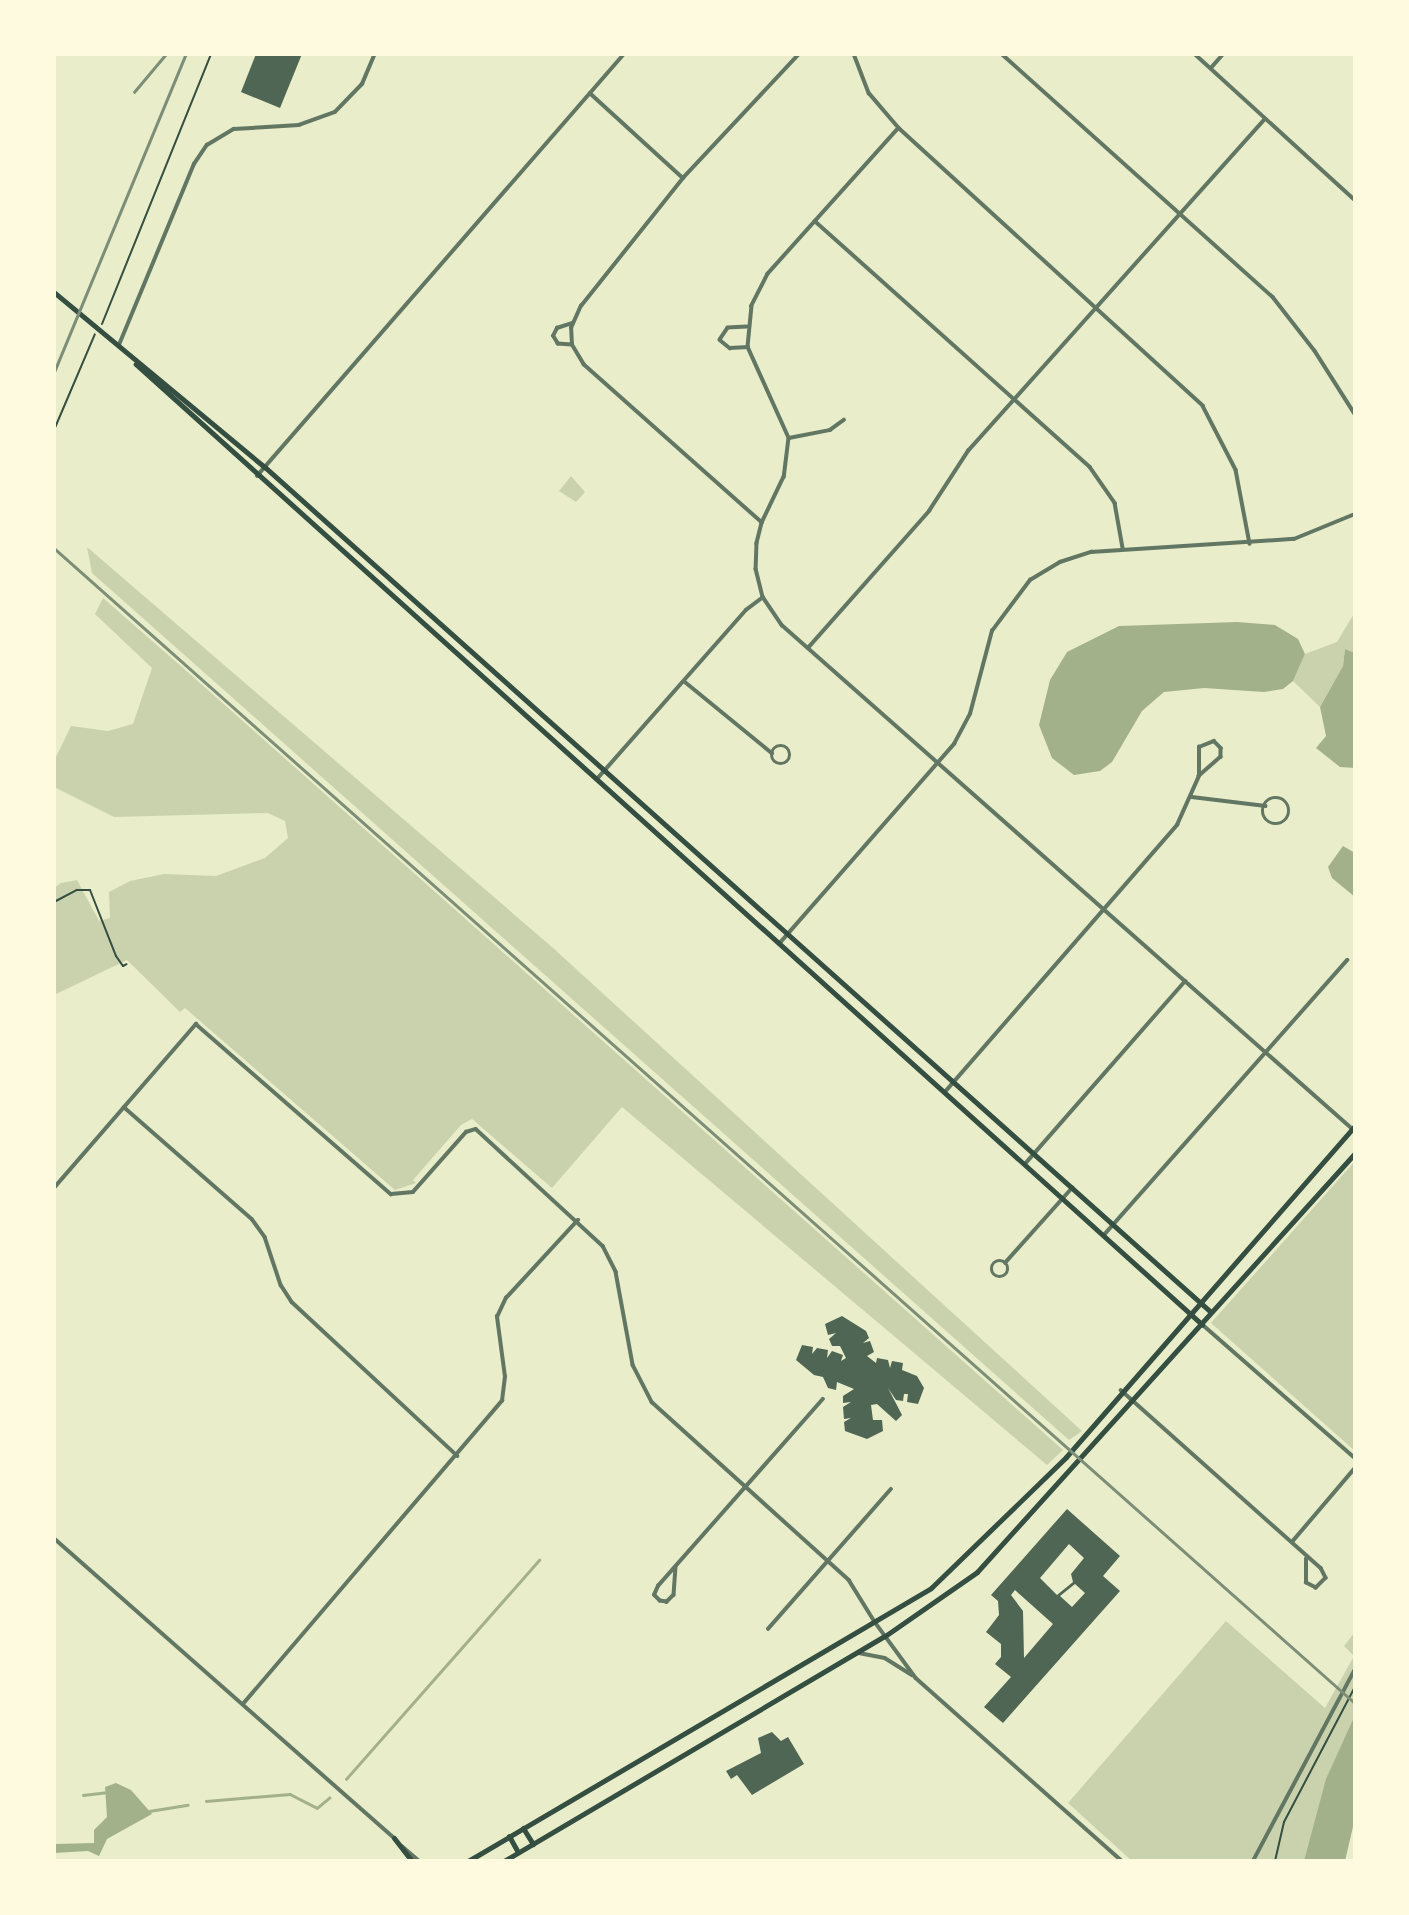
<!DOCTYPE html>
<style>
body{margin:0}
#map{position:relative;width:1409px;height:1915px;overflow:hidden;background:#e9edc9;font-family:"Golos Text",sans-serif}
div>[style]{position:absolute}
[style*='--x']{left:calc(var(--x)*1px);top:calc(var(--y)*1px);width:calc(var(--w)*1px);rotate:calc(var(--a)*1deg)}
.green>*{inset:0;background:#cad2ad}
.water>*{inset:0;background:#a3b18a}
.stream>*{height:2.5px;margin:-1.25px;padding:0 1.25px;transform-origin:1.25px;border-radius:1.25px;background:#a3b18a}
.building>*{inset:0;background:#4f6655}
.path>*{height:2px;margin:-1px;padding:0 1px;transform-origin:1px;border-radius:1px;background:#344e41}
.minor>*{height:3.5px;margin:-1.75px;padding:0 1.75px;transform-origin:1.75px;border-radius:1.75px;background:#617663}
.minor>.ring{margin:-1.75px;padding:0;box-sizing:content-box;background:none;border:3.5px solid #617663;border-radius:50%}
.tertiary>*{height:3.5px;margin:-1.75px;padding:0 1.75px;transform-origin:1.75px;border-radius:1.75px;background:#617663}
.secondary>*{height:4.5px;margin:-2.25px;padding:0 2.25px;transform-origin:2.25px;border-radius:2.25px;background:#344e41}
.primary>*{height:5px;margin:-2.5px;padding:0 2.5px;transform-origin:2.5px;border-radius:2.5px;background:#344e41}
.rail>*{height:2.5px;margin:-1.25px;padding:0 1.25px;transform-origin:1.25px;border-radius:1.25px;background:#7c8e77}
span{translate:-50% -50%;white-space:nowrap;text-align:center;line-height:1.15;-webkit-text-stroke:7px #fefae0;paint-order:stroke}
.frame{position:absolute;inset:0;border:56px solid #fefae0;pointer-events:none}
</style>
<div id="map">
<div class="green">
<i style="clip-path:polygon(571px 476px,585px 492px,576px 502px,559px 491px)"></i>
<i style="clip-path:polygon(87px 547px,552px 947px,1082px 1431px,1069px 1440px,92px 573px)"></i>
<i style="clip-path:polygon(103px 598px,191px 675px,1063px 1450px,1047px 1465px,622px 1107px,552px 1188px,472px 1119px,461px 1125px,413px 1180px,416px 1183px,395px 1190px,185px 1008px,180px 1012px,127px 960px,54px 995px,54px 888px,61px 883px,77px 880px,99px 921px,110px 918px,109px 892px,130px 881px,164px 874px,216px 876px,265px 858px,288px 838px,285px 821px,268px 813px,114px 817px,54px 787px,54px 761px,71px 726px,108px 731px,133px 724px,152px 668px,95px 614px)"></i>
<i style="clip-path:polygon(1355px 612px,1355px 653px,1345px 649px,1343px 666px,1320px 707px,1293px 681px,1305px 654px,1337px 642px)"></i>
<i style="clip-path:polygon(1355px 1161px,1355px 1451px,1211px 1323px)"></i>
<i style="clip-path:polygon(1226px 1621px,1325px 1708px,1354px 1656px,1344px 1646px,1355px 1632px,1355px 1758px,1327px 1861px,1132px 1861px,1068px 1803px)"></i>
</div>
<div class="water">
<i style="clip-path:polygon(1237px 622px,1275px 625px,1298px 639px,1305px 654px,1293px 681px,1283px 689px,1264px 692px,1204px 688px,1164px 692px,1142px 711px,1112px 762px,1100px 771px,1074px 775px,1052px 758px,1039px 725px,1050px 680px,1067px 652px,1119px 626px)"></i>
<i style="clip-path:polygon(1345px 649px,1355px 653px,1355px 768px,1340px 767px,1316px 748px,1326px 736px,1320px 707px,1343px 666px)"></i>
<i style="clip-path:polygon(1343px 846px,1355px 853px,1355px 897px,1332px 878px,1328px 867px)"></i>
<i style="clip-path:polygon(1355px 1715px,1355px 1818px,1345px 1861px,1304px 1861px,1326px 1779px)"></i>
<i style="clip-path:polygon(116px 1783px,131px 1790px,152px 1814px,107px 1839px,99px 1856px,88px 1851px,54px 1853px,54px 1844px,94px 1843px,94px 1830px,107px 1817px,105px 1787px)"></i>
</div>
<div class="stream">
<i style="--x:346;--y:1779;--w:292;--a:-48.6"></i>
<i style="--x:83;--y:1795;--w:25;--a:-7"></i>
<i style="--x:206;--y:1801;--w:84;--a:-4.8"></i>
<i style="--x:290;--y:1794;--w:30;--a:27"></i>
<i style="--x:317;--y:1808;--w:16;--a:-40"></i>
<i style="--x:149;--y:1811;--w:39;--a:-9"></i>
</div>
<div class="building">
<i style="clip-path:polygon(256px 54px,302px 54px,280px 108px,241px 92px)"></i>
<i style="clip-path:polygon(842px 1316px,866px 1331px,869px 1338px,863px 1343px,870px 1341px,874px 1352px,867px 1356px,876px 1363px,877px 1358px,888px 1360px,890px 1368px,892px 1361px,903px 1363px,902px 1370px,917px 1376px,924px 1388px,918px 1404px,907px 1402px,908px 1394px,904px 1394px,903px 1401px,896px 1400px,888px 1388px,902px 1415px,896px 1421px,877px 1404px,871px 1405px,873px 1420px,882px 1420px,883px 1431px,867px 1439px,845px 1431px,844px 1422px,851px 1418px,844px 1419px,843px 1407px,851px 1402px,843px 1403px,843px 1396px,854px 1389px,837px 1382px,836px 1390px,828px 1388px,823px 1377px,814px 1375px,796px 1360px,802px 1345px,813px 1347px,812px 1354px,817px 1348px,828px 1350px,827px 1358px,832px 1351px,843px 1355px,841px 1361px,846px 1358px,840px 1346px,832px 1346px,829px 1339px,836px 1333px,828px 1335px,825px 1324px)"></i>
<i style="clip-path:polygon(evenodd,1067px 1509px,1120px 1556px,1103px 1576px,1120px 1591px,1003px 1723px,984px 1707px,1011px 1677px,995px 1664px,1001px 1657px,1001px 1644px,986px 1632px,999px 1615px,998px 1601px,991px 1595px,1067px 1509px,1069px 1544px,1084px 1558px,1071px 1574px,1073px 1582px,1057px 1595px,1040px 1578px,1069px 1544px,1067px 1509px,1075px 1584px,1085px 1593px,1072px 1607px,1060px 1596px,1075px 1584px,1067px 1509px,1015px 1590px,1053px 1624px,1024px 1658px,1023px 1611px,1011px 1595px,1015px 1590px)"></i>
<i style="clip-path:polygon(772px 1732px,781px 1741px,788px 1737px,804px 1764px,752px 1795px,737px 1775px,731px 1779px,726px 1771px,761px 1753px,758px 1738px)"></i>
</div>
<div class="path">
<i style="--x:102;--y:324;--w:291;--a:-68"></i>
<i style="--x:54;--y:430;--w:104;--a:-66.9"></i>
<i style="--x:54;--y:902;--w:26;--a:-28"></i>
<i style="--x:77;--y:890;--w:13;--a:0"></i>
<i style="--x:90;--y:890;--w:71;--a:68.5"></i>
<i style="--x:116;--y:956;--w:12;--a:55"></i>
<i style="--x:123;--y:966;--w:4;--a:-27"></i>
<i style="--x:1275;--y:1861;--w:40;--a:-77"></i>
<i style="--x:1284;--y:1822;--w:153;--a:-62.3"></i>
</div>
<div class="minor">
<i style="--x:854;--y:54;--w:42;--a:69"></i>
<i style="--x:869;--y:93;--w:46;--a:49.4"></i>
<i style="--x:899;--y:128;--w:412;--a:42.4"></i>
<i style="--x:1203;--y:406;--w:72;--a:62.7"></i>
<i style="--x:1236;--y:470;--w:75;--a:79.3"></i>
<i style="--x:1002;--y:54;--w:364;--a:41.9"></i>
<i style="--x:1273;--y:297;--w:68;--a:52.1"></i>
<i style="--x:1315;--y:351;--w:75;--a:57.6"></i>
<i style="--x:1211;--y:68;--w:18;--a:-49"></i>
<i style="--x:590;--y:93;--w:126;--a:42.4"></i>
<i style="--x:899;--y:128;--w:196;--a:131.9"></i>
<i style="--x:768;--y:274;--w:36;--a:117"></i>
<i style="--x:752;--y:306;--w:41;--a:95.6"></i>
<i style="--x:748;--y:347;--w:100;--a:65.7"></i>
<i style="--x:789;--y:438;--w:39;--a:97"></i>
<i style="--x:784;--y:477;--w:51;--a:115.6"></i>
<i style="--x:762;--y:523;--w:21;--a:104"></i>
<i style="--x:757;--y:543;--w:26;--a:92"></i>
<i style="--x:756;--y:569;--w:29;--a:76"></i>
<i style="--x:763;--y:597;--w:34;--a:56"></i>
<i style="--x:782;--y:625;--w:764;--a:41.45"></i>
<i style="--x:815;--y:221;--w:369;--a:41.8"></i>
<i style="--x:1090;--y:467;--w:44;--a:55.2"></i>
<i style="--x:1115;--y:503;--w:46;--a:79.9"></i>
<i style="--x:747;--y:327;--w:19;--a:177"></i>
<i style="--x:728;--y:328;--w:14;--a:124"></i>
<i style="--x:720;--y:340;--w:13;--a:39"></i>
<i style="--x:730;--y:348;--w:18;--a:-3"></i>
<i style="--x:119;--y:345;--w:196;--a:-67.5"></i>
<i style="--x:194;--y:164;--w:23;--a:-56"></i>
<i style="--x:207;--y:145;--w:31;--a:-31"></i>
<i style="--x:234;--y:129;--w:65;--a:-3.5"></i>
<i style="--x:299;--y:125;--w:38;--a:-20"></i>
<i style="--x:335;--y:112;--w:39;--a:-46"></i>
<i style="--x:362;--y:84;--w:33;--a:-67"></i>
<i style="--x:572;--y:345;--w:14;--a:-176"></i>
<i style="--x:558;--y:344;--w:9;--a:-122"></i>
<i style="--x:553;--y:336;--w:9;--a:-63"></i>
<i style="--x:557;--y:328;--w:16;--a:-18"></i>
<i style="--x:789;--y:438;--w:42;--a:-11"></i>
<i style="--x:830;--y:430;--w:17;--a:-36"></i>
<i style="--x:762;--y:523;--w:238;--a:-138.4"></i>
<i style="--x:584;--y:365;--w:23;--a:-121"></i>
<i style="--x:572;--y:345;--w:17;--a:-93"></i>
<i style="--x:571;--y:328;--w:24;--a:-66"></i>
<i style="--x:581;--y:306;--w:164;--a:-51.4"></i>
<i style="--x:683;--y:178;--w:170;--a:-46.9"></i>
<i style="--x:808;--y:648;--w:183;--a:-48.5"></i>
<i style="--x:929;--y:511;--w:72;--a:-57"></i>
<i style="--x:968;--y:451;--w:445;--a:-48.2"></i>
<i style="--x:684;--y:681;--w:114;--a:39.3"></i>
<i class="ring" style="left:772px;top:746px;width:14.5px;height:14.5px"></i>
<i style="--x:597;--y:779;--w:225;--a:-48.6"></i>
<i style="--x:746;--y:610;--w:21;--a:-37"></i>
<i style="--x:1192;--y:797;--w:74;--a:7"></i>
<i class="ring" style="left:1263px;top:798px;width:22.5px;height:22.5px"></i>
<i style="--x:779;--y:944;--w:266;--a:-48.8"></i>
<i style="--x:954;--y:744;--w:34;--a:-62"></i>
<i style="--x:970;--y:714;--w:86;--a:-75.2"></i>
<i style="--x:992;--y:631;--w:64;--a:-53.3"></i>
<i style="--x:1030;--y:580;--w:35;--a:-31"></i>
<i style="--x:1060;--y:562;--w:33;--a:-18"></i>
<i style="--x:1091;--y:552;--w:203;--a:-3.7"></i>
<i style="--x:1294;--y:539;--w:66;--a:-22.3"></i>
<i style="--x:945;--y:1092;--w:354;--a:-49"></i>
<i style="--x:1177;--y:825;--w:54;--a:-65.8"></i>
<i style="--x:1199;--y:776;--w:29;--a:-90"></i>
<i style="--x:1199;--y:747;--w:16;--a:-22"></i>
<i style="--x:1214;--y:741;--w:10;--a:45"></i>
<i style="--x:1221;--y:748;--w:9;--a:90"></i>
<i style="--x:1221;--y:757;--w:29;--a:139"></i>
<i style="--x:124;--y:1107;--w:170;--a:41.2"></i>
<i style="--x:252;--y:1219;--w:22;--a:54"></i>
<i style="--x:265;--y:1237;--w:51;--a:71.6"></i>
<i style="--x:281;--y:1285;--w:20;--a:57"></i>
<i style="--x:292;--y:1302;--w:226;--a:42.9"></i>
<i style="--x:1025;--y:1164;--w:243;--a:-48.8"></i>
<i style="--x:54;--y:1188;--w:217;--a:-49.1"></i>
<i style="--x:196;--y:1024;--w:259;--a:41.1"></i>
<i style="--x:391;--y:1194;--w:22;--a:-5"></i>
<i style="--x:413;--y:1192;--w:80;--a:-48.5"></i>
<i style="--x:466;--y:1132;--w:10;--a:-17"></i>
<i style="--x:476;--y:1129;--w:173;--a:42.7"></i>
<i style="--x:603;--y:1246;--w:29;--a:63"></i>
<i style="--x:616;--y:1272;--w:95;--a:79.6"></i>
<i style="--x:633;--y:1365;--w:42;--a:62.8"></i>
<i style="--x:652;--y:1402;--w:266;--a:42.1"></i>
<i style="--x:849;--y:1580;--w:49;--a:58.2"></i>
<i style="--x:1104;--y:1235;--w:367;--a:-48.5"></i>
<i class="ring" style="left:992px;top:1261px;width:12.5px;height:12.5px"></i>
<i style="--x:1005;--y:1263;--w:101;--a:-48.2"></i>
<i style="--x:1202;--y:1324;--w:203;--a:41.2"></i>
<i style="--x:1121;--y:1390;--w:268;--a:41.7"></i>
<i style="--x:1321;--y:1568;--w:11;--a:63"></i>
<i style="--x:1326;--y:1578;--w:14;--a:135"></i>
<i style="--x:1316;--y:1588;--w:11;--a:-153"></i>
<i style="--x:1306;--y:1583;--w:24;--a:-90"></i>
<i style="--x:54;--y:1538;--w:453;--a:41.4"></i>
<i style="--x:1292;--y:1542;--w:97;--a:-49.6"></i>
<i style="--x:676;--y:1567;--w:28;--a:94"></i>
<i style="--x:674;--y:1595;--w:10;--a:135"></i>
<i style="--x:667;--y:1602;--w:7;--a:-172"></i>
<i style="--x:660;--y:1601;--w:8;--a:-135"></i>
<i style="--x:654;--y:1595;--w:10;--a:-66"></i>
<i style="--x:658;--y:1586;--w:249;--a:-48.6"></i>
<i style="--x:768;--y:1629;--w:186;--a:-48.7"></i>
<i style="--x:243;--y:1704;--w:399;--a:-49.5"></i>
<i style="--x:502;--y:1401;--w:24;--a:-83"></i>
<i style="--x:505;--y:1377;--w:61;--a:-97.6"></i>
<i style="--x:497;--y:1317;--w:21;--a:-65"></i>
<i style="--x:506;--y:1298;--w:106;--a:-47.3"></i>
<i style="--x:402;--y:1846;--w:23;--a:41"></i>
<i style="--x:1253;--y:1861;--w:217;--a:-62"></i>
</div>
<div class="tertiary">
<i style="--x:1195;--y:54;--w:217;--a:42.4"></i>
<i style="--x:257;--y:476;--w:559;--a:-48.99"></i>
<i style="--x:875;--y:1622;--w:69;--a:53.8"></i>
<i style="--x:916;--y:1678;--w:276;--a:41.6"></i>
<i style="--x:859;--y:1653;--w:26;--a:11"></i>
<i style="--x:885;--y:1658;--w:32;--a:32"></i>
</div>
<div class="secondary">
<i style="--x:54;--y:292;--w:274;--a:39.7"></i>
<i style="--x:265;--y:467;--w:1268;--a:41.77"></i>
<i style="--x:136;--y:364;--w:1435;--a:42.01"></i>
</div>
<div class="primary">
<i style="--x:523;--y:1828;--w:19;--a:58"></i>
<i style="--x:509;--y:1836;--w:18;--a:61"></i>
<i style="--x:394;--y:1838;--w:29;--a:52"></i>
<i style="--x:468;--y:1861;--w:537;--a:-30.52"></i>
<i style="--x:931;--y:1588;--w:188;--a:-44.1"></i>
<i style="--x:1066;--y:1457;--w:439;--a:-48.9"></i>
<i style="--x:504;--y:1861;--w:442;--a:-30.6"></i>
<i style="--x:885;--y:1636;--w:112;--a:-34.8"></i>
<i style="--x:977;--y:1572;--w:564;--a:-47.94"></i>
</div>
<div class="rail">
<i style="--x:134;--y:92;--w:50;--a:-49.9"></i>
<i style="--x:54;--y:372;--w:344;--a:-67.5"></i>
<i style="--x:54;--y:548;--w:1740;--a:41.6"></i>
</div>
<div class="frame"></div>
</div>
